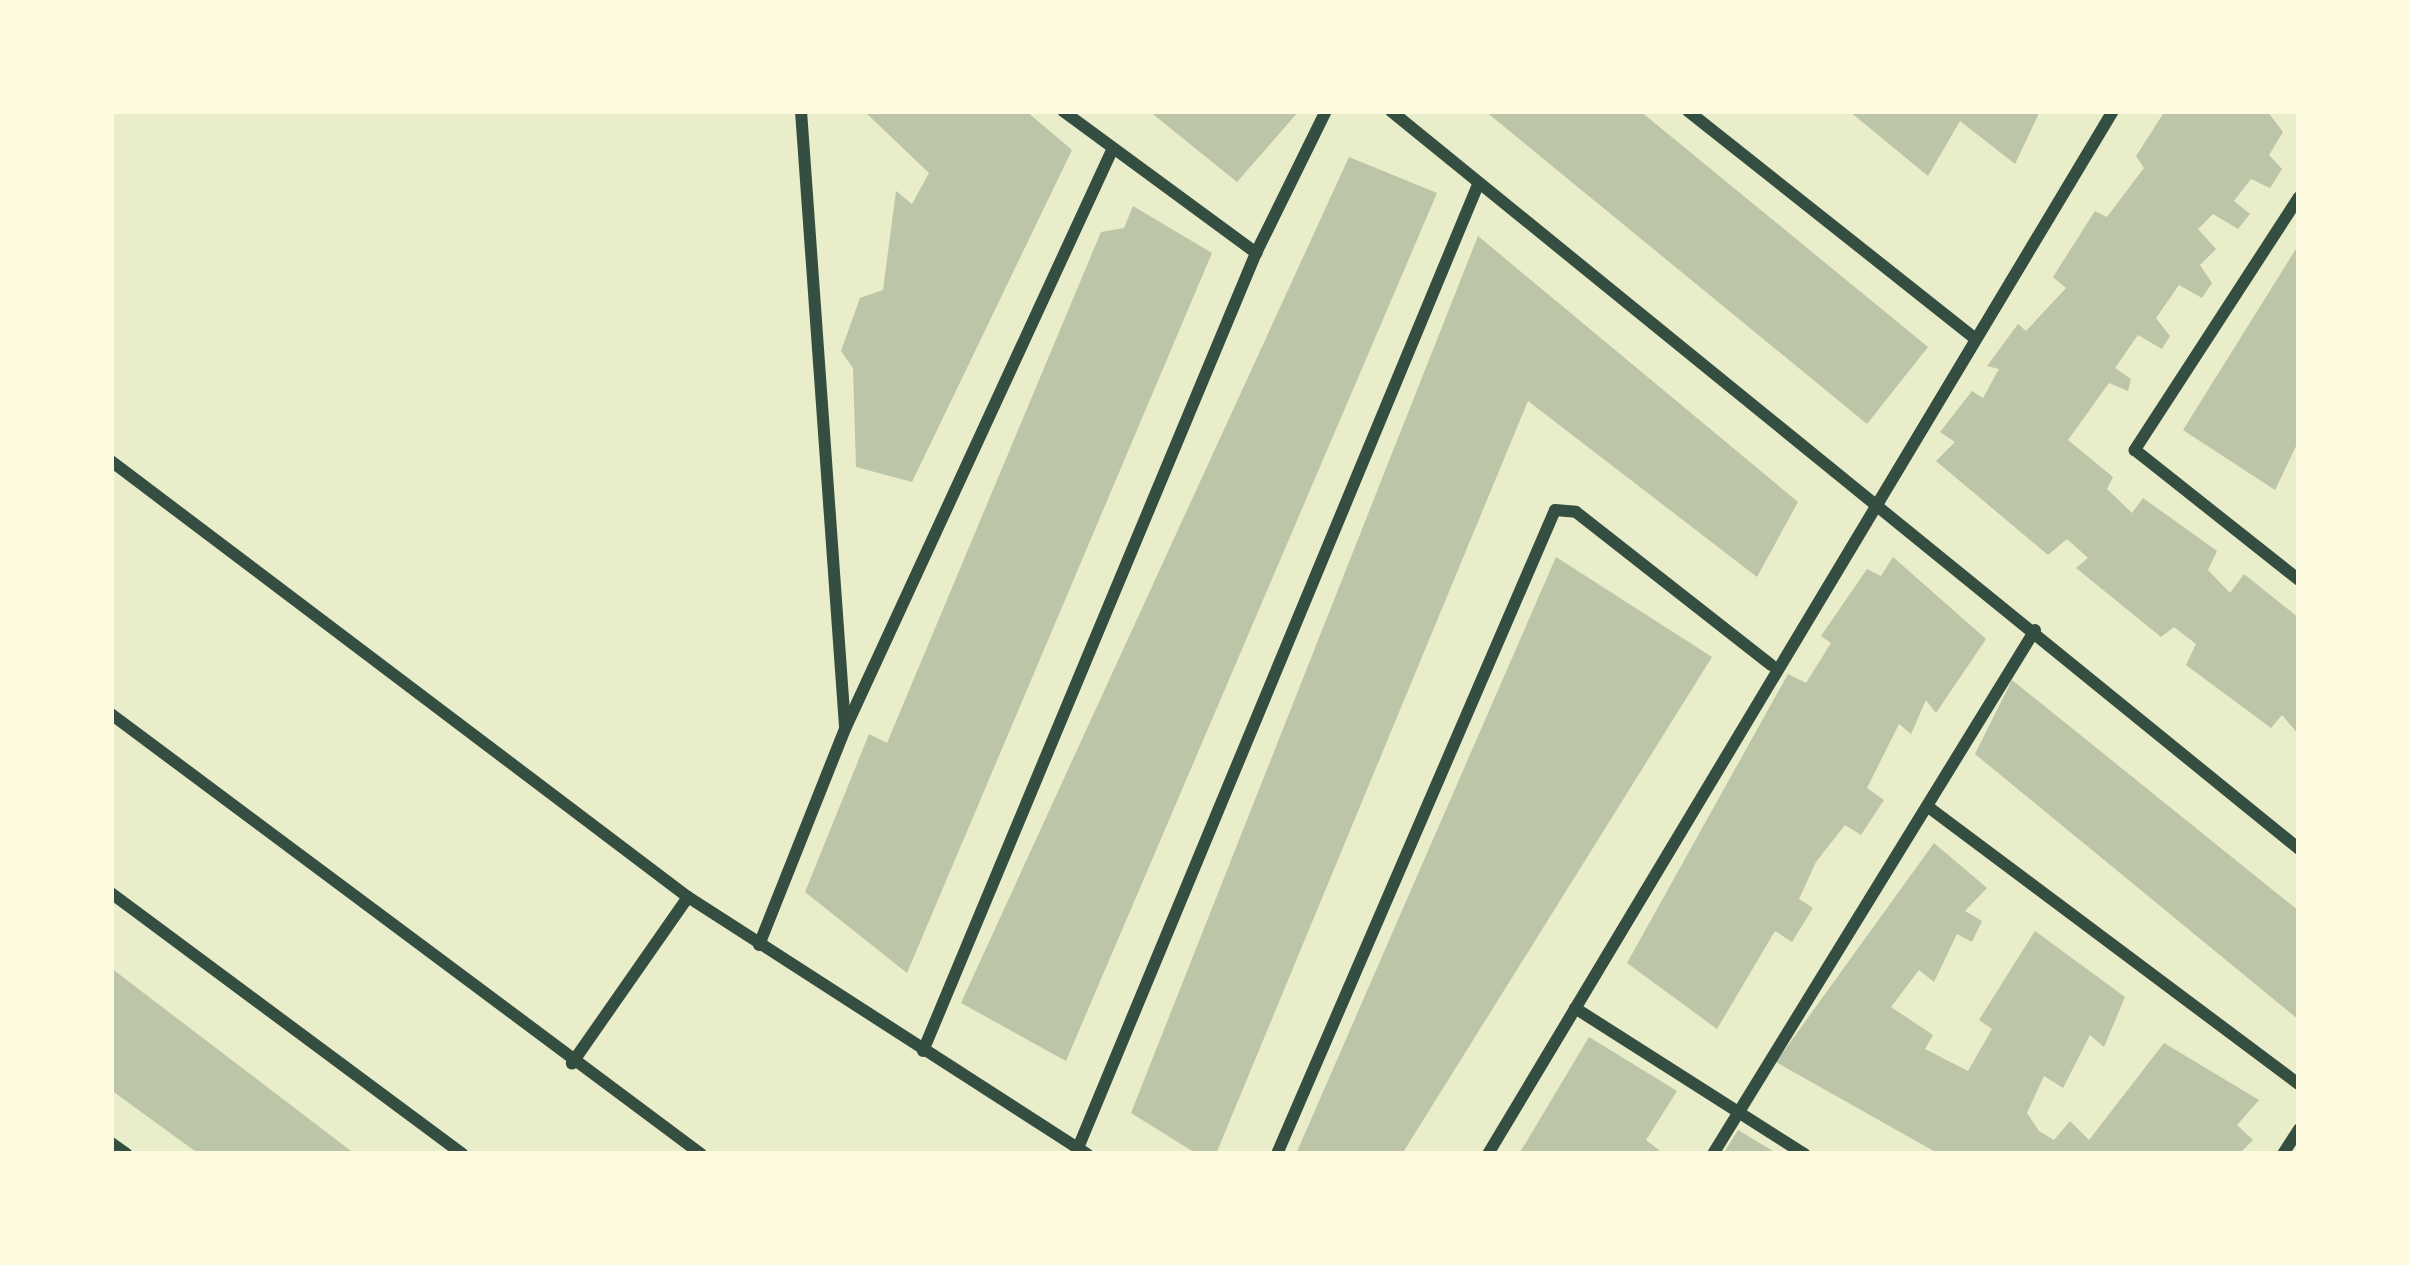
<!DOCTYPE html>
<style>
body{margin:0}
#map{position:relative;width:2410px;height:1265px;overflow:hidden;background:#e9edc9;font-family:Roboto,sans-serif}
div>[style]{position:absolute}
[style*='--x']{left:calc(var(--x)*1px);top:calc(var(--y)*1px);width:calc(var(--w)*1px);rotate:calc(var(--a)*1deg)}
.building>*{inset:0;background:#bcc5a7}
.minor>*{height:12px;margin:-6px;padding:0 6px;transform-origin:6px;border-radius:6px;background:#344e41}
span{translate:-50% -50%;white-space:nowrap;text-align:center;line-height:1.15;-webkit-text-stroke:12px #fefae0;paint-order:stroke}
.frame{position:absolute;inset:0;border:114px solid #fefae0;pointer-events:none}
</style>
<div id="map">
<div class="building">
<i style="clip-path:polygon(864px 111px,1026px 111px,1072px 150px,912px 482px,856px 467px,853px 368px,841px 351px,860px 298px,883px 290px,896px 191px,912px 204px,929px 173px)"></i>
<i style="clip-path:polygon(1149px 111px,1299px 111px,1237px 182px)"></i>
<i style="clip-path:polygon(1485px 111px,1640px 111px,1928px 347px,1867px 424px)"></i>
<i style="clip-path:polygon(1849px 111px,2040px 111px,2015px 164px,1960px 121px,1928px 176px)"></i>
<i style="clip-path:polygon(2165px 111px,2267px 111px,2283px 132px,2269px 155px,2282px 169px,2270px 188px,2251px 179px,2234px 201px,2250px 214px,2238px 229px,2213px 214px,2198px 229px,2216px 249px,2200px 265px,2212px 283px,2202px 298px,2179px 285px,2156px 318px,2170px 336px,2162px 349px,2138px 335px,2115px 368px,2131px 379px,2128px 391px,2109px 383px,2068px 440px,2113px 477px,2107px 489px,2132px 513px,2143px 498px,2217px 551px,2208px 570px,2230px 593px,2244px 574px,2299px 618px,2299px 735px,2282px 715px,2271px 728px,2186px 665px,2196px 644px,2174px 627px,2161px 637px,2076px 568px,2088px 558px,2067px 539px,2048px 555px,1936px 461px,1955px 442px,1940px 432px,1972px 391px,1983px 398px,1999px 369px,1987px 366px,2018px 324px,2026px 331px,2066px 288px,2053px 277px,2095px 211px,2107px 217px,2144px 168px,2136px 156px)"></i>
<i style="clip-path:polygon(1349px 157px,1437px 193px,1066px 1061px,961px 1003px)"></i>
<i style="clip-path:polygon(1133px 206px,1212px 253px,907px 973px,805px 892px,869px 734px,887px 743px,1101px 232px,1124px 228px)"></i>
<i style="clip-path:polygon(1478px 236px,1798px 502px,1757px 577px,1528px 401px,1216px 1154px,1197px 1154px,1131px 1113px)"></i>
<i style="clip-path:polygon(2299px 244px,2299px 440px,2275px 490px,2183px 430px)"></i>
<i style="clip-path:polygon(1556px 557px,1712px 657px,1402px 1154px,1296px 1154px)"></i>
<i style="clip-path:polygon(1893px 557px,1986px 639px,1936px 713px,1926px 700px,1911px 734px,1899px 724px,1867px 788px,1884px 800px,1861px 835px,1845px 825px,1816px 862px,1799px 899px,1813px 908px,1792px 942px,1775px 931px,1717px 1029px,1627px 963px,1788px 674px,1806px 683px,1831px 643px,1821px 636px,1867px 569px,1881px 576px)"></i>
<i style="clip-path:polygon(2012px 680px,2299px 911px,2299px 1020px,1975px 754px)"></i>
<i style="clip-path:polygon(1934px 843px,1987px 888px,1965px 911px,1982px 921px,1972px 942px,1957px 934px,1934px 982px,1919px 970px,1891px 1007px,1933px 1035px,1925px 1049px,1968px 1071px,1992px 1029px,1979px 1020px,2035px 931px,2125px 997px,2104px 1047px,2090px 1035px,2063px 1088px,2044px 1076px,2027px 1113px,2039px 1131px,2054px 1140px,2070px 1121px,2089px 1140px,2164px 1043px,2259px 1100px,2237px 1125px,2253px 1140px,2239px 1154px,1939px 1154px,1776px 1062px)"></i>
<i style="clip-path:polygon(111px 968px,355px 1154px,199px 1154px,111px 1090px)"></i>
<i style="clip-path:polygon(1589px 1037px,1677px 1091px,1646px 1140px,1664px 1154px,1519px 1154px)"></i>
<i style="clip-path:polygon(1738px 1130px,1778px 1154px,1723px 1154px)"></i>
</div>
<div class="minor">
<i style="--x:801;--y:111;--w:617;--a:85.91"></i>
<i style="--x:1063;--y:111;--w:240;--a:36.3"></i>
<i style="--x:1391;--y:111;--w:1170;--a:39.1"></i>
<i style="--x:1688;--y:111;--w:365;--a:38.4"></i>
<i style="--x:2299;--y:197;--w:302;--a:123"></i>
<i style="--x:2135;--y:450;--w:209;--a:38.4"></i>
<i style="--x:111;--y:461;--w:723;--a:37.08"></i>
<i style="--x:688;--y:897;--w:203;--a:124.9"></i>
<i style="--x:111;--y:714;--w:736;--a:36.71"></i>
<i style="--x:1927;--y:806;--w:464;--a:36.8"></i>
<i style="--x:111;--y:893;--w:438;--a:36.6"></i>
<i style="--x:688;--y:897;--w:475;--a:32.8"></i>
<i style="--x:759;--y:945;--w:232;--a:-68.3"></i>
<i style="--x:845;--y:729;--w:638;--a:-65.24"></i>
<i style="--x:1575;--y:1008;--w:272;--a:32.5"></i>
<i style="--x:923;--y:1051;--w:865;--a:-67.35"></i>
<i style="--x:1256;--y:253;--w:158;--a:-63.8"></i>
<i style="--x:111;--y:1143;--w:19;--a:35"></i>
<i style="--x:1078;--y:1148;--w:1041;--a:-67.45"></i>
<i style="--x:1277;--y:1154;--w:701;--a:-66.65"></i>
<i style="--x:1555;--y:510;--w:21;--a:5"></i>
<i style="--x:1576;--y:512;--w:248;--a:38.1"></i>
<i style="--x:1488;--y:1154;--w:1216;--a:-59.07"></i>
<i style="--x:1713;--y:1154;--w:615;--a:-58.43"></i>
<i style="--x:2283;--y:1154;--w:30;--a:-57"></i>
</div>
<div class="frame"></div>
</div>
